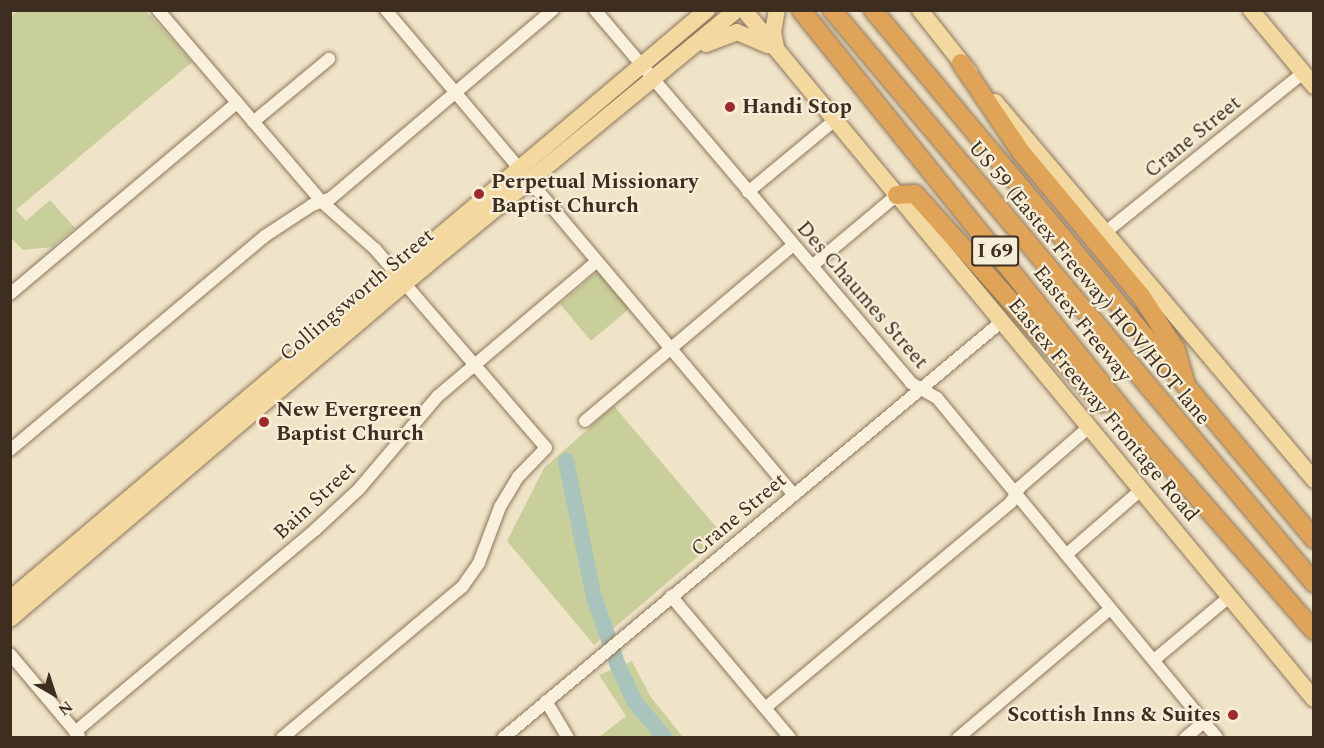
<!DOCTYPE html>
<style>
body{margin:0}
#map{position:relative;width:1324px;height:748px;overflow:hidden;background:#f0e4c8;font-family:Spectral,serif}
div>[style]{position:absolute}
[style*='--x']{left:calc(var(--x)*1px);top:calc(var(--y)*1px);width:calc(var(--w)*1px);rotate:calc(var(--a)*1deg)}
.green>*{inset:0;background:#c9cf9b}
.river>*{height:16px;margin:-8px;padding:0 8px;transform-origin:8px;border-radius:8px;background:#a9c4bc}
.roads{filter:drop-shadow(0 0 2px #8d765c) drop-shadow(0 0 2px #8d765c)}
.minor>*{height:12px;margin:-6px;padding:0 6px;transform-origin:6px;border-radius:6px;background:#faf1dc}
.major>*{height:16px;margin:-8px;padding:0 8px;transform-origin:8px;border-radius:8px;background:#f3d9a0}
.highway>*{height:18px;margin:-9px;padding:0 9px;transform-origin:9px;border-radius:9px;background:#e0a458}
.dots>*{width:16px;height:16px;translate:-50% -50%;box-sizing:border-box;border:3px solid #f7eed8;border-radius:50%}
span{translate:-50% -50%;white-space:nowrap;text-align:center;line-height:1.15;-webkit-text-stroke:4.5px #f7eed8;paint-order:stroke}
.shield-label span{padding:2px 4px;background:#f7eed8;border:2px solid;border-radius:4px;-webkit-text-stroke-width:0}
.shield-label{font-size:20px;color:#3d2e20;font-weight:700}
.poi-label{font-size:21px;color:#3d2e20;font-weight:700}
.left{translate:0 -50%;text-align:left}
.right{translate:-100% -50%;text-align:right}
.street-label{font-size:21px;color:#3d2e20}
.frame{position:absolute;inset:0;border:12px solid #3d2e20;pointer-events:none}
.north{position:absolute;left:24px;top:664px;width:60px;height:60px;-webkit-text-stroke:4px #f7eed8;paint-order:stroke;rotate:141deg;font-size:16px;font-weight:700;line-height:24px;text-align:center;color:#3d2e20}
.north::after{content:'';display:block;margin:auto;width:21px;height:27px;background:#3d2e20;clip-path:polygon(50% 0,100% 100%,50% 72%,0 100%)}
</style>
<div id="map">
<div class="green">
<i style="clip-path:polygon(19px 10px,146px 11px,192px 62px,16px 210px,26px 221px,50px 200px,75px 228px,52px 247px,23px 250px,10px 237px,10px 17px)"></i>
<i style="clip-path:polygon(596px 273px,602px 274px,630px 308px,591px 341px,560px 304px)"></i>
<i style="clip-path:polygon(614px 406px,723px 535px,594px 645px,507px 541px,544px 468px)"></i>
<i style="clip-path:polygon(632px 661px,650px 696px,683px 737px,599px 737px,626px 716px,599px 675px)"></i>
</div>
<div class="river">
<i style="--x:566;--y:461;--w:139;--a:78.4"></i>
<i style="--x:594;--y:597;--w:73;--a:70.8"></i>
<i style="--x:618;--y:666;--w:40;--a:65"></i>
<i style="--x:635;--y:702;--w:47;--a:50.2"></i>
</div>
<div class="roads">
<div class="minor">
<i style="--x:158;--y:10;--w:253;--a:49.5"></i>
<i style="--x:322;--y:202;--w:71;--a:41.6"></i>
<i style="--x:375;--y:249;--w:262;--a:49.3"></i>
<i style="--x:546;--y:448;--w:40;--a:134"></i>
<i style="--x:518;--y:477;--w:35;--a:121"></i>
<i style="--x:500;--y:507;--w:60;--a:110.6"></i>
<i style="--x:479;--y:563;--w:29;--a:125"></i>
<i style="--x:462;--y:587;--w:235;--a:140"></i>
<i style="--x:386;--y:10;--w:634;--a:49.93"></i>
<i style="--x:595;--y:10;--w:489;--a:49.7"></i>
<i style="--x:911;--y:383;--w:30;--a:30"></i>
<i style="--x:937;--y:398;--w:440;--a:50.5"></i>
<i style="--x:253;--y:122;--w:99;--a:-39.7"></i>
<i style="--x:748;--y:192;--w:113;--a:-39.6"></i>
<i style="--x:1107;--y:231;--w:252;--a:-38.9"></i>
<i style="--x:812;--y:266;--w:111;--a:-39.9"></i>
<i style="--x:10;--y:294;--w:297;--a:-40.1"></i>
<i style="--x:585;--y:421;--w:272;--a:-40.2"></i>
<i style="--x:10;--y:450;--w:333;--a:-40"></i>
<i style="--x:265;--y:236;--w:56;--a:-33.4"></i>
<i style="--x:312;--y:205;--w:20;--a:-20"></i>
<i style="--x:331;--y:198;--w:291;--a:-40.3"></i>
<i style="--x:1067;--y:554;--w:98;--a:-40.9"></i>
<i style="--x:671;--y:596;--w:185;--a:50"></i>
<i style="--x:10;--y:654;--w:107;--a:49.9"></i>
<i style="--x:1154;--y:660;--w:98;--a:-40"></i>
<i style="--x:546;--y:701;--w:43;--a:59.3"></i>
<i style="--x:765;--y:708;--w:321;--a:-39.9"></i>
<i style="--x:1011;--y:502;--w:17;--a:-59"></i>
<i style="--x:1020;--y:487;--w:91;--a:-41"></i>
<i style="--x:75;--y:732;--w:314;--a:-40.1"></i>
<i style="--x:315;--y:530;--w:60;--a:-43"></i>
<i style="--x:359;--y:489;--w:122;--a:-49.7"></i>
<i style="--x:438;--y:396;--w:207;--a:-40.3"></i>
<i style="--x:503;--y:738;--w:649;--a:-39.87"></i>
<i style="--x:958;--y:738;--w:199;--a:-40.3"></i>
<i style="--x:1185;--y:738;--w:25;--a:-40"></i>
</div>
<div class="major">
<i style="--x:744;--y:10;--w:894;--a:50.4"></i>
<i style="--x:920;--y:10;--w:80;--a:51.6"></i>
<i style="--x:1251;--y:10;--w:99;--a:50.3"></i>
<i style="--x:706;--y:44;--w:33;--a:-21"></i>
<i style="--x:737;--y:32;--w:34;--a:23"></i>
<i style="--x:776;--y:47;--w:15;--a:-101"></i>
<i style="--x:773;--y:32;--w:22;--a:-80"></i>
<i style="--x:995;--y:102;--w:495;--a:49.8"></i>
<i style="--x:10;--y:599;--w:913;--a:-40.2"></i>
<i style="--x:10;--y:619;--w:517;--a:-40.37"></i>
<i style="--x:404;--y:284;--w:430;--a:-39.5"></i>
</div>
<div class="highway">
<i style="--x:801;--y:10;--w:538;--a:51.19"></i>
<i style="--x:1138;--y:429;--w:268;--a:48.9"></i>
<i style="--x:832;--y:10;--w:749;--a:49.93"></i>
<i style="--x:873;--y:10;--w:689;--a:50.18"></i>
<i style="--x:961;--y:63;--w:107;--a:56"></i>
<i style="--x:1021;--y:152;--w:187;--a:50.2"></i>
<i style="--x:1141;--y:296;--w:64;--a:57.1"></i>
<i style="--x:1176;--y:350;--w:35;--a:74"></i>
<i style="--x:897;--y:195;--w:18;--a:-3"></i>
<i style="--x:915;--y:194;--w:280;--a:48.2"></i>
</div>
</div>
<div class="dots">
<i style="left:730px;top:107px;background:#9e2a2b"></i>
<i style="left:479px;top:194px;background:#9e2a2b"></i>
<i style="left:264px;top:422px;background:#9e2a2b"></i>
<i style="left:1233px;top:715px;background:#9e2a2b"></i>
</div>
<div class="shield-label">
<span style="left:995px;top:251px">I 69</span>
</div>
<div class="poi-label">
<span class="left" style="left:742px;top:107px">Handi Stop</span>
<span class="left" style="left:491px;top:194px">Perpetual Missionary<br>Baptist Church</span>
<span class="left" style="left:276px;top:422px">New Evergreen<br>Baptist Church</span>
<span class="right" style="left:1221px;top:715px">Scottish Inns &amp; Suites</span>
</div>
<div class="street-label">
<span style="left:1193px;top:137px;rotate:-39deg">Crane Street</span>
<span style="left:1089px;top:283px;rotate:50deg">US 59 (Eastex Freeway) HOV/HOT lane</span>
<span style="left:357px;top:295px;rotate:-40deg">Collingsworth Street</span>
<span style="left:862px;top:295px;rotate:49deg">Des Chaumes Street</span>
<span style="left:1082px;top:324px;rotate:51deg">Eastex Freeway</span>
<span style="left:1103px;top:410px;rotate:50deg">Eastex Freeway Frontage Road</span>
<span style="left:315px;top:501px;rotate:-43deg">Bain Street</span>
<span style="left:739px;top:515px;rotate:-40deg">Crane Street</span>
</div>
<div class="frame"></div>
<div class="north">N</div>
</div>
